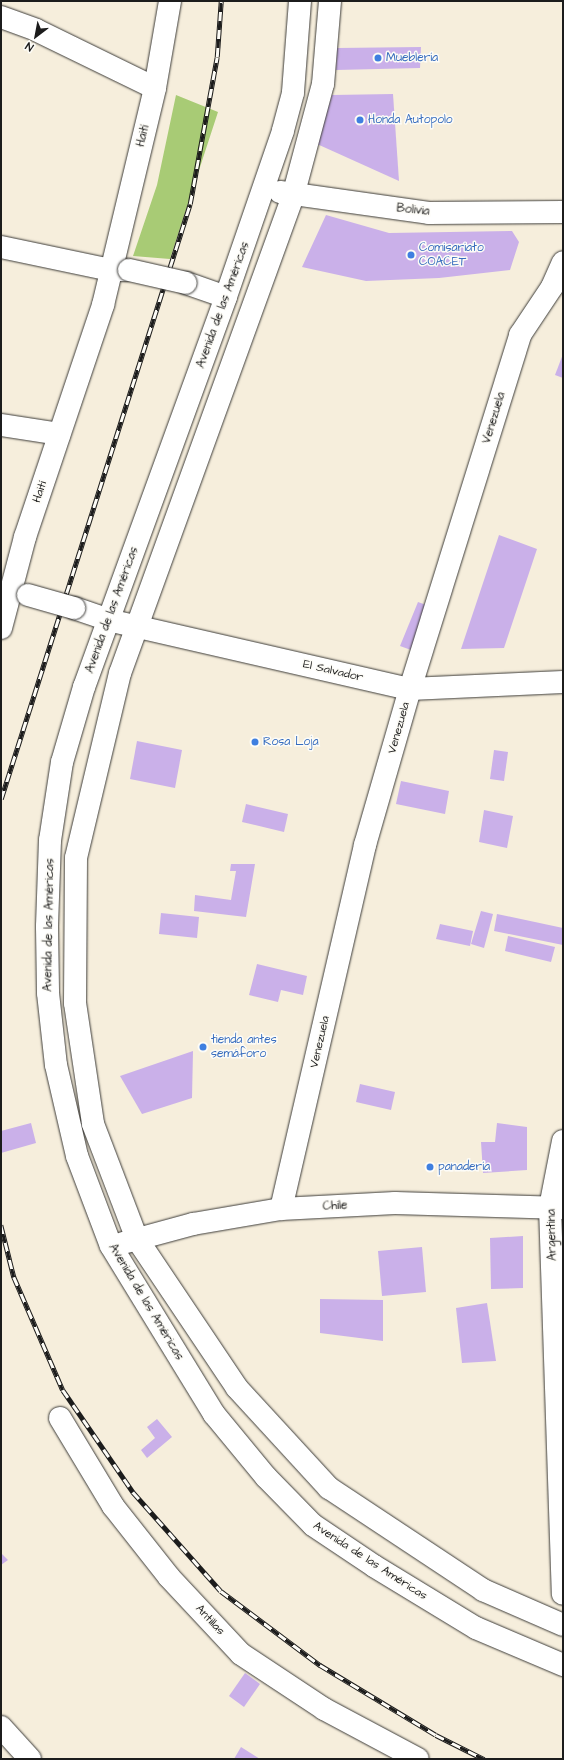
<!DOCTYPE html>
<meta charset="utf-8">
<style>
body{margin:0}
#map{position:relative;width:564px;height:1760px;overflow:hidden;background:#f6eedc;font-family:"Architects Daughter",sans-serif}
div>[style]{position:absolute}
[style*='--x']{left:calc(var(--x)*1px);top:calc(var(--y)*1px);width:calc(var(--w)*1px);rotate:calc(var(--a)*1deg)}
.green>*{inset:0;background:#a8cb75}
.building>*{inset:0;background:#cab0e9}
.roads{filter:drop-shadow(0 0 1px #3d3c39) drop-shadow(0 0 1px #3d3c39)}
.minor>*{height:22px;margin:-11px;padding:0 11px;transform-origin:11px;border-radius:11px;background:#fff}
.rail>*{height:4.5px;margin-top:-2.25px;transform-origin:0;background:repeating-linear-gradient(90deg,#fdfcf7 0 9px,#1c1c1c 0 18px);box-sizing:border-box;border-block:1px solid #1c1c1c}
.bridges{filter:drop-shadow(0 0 1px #3d3c39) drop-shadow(0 0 1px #3d3c39)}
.minor-bridge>*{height:22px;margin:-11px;padding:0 11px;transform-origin:11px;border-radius:11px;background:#fff}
.dots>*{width:11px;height:11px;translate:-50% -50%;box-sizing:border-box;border:2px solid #fdfcf7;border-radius:50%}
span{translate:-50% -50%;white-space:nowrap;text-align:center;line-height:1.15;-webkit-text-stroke:3px #fdfcf7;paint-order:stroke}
.shop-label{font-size:12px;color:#366cbe}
.left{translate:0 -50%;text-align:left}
.street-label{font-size:12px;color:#1c1c1c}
.frame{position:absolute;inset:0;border:2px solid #1c1c1c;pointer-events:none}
.north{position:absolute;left:16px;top:16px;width:40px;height:40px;-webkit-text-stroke:3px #fdfcf7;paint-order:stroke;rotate:212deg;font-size:11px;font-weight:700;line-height:16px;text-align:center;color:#1c1c1c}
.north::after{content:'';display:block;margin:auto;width:14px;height:18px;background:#1c1c1c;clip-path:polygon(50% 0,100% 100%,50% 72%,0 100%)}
</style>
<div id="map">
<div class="green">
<i style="clip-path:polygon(176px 95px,218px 112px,170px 259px,133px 256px,157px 185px)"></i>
</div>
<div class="building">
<i style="clip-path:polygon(421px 47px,420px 68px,336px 70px,337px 48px)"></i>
<i style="clip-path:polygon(393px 94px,399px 181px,317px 144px,332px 95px)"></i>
<i style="clip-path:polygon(326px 215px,389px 233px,512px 231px,519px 242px,510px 270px,439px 278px,366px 281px,302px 267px)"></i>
<i style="clip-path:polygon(563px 354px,563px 378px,555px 375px)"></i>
<i style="clip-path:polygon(499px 535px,537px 549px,504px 648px,461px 649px)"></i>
<i style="clip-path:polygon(418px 602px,429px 606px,411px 650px,400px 646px)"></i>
<i style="clip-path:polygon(137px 741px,182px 750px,175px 788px,130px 779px)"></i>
<i style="clip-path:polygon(494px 750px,508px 752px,504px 781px,490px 779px)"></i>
<i style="clip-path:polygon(401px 781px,449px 791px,445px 814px,396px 804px)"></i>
<i style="clip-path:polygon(246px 804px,288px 814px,284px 832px,242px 822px)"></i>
<i style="clip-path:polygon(484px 810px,513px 816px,507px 848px,479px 842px)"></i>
<i style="clip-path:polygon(231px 864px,255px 864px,246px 917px,194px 911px,195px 895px,231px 900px,236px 871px,230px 871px)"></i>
<i style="clip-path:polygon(481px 911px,493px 914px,484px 948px,471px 944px)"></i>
<i style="clip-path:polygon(161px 913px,199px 917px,197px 938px,159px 934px)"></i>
<i style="clip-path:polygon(497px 914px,563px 928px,563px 945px,494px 931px)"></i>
<i style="clip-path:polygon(440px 924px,473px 931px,470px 946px,436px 939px)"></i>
<i style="clip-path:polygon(508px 936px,555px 947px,551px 962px,505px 951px)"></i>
<i style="clip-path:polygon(257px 964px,307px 976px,303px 995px,281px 990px,278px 1002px,249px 995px)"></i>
<i style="clip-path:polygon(193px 1051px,192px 1098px,142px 1114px,120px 1076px)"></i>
<i style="clip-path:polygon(360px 1084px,395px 1092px,391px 1110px,356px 1102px)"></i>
<i style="clip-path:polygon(31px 1123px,36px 1143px,1px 1153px,1px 1131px)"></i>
<i style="clip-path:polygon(497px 1123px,527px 1127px,527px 1170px,483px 1173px,481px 1142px,495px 1142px)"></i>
<i style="clip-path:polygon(523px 1236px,523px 1288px,491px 1289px,490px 1238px)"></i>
<i style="clip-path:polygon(422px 1247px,426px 1292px,382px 1296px,378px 1251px)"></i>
<i style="clip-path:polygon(320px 1299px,383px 1300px,383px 1341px,320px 1333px)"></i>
<i style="clip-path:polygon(487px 1303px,496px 1361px,462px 1363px,456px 1308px)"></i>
<i style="clip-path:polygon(157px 1419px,172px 1437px,147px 1458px,141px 1450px,155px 1438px,147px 1427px)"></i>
<i style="clip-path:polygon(1px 1553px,8px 1560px,1px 1565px)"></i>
<i style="clip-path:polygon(245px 1673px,260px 1684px,244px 1707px,229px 1696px)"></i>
<i style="clip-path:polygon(241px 1747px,260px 1759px,234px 1759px)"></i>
</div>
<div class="roads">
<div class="minor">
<i style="--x:300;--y:1;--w:92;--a:94.4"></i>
<i style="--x:293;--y:93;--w:39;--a:105"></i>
<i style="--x:283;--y:131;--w:176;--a:109"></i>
<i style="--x:226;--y:297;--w:415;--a:110"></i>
<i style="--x:84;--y:687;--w:78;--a:106.3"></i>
<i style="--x:62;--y:762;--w:79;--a:98.7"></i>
<i style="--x:50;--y:840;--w:87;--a:92"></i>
<i style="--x:47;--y:927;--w:66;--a:89.1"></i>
<i style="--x:48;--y:993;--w:72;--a:83.7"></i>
<i style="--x:56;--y:1065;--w:93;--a:77"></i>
<i style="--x:77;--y:1156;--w:96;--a:69.3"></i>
<i style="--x:111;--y:1246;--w:197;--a:58.5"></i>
<i style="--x:214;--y:1414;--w:82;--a:50.5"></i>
<i style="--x:266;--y:1477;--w:67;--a:45.6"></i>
<i style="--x:313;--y:1525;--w:73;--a:33.9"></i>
<i style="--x:374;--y:1566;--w:119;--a:31.3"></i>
<i style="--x:476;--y:1628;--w:95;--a:23"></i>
<i style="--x:330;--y:1;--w:83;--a:94.8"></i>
<i style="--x:323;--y:84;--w:116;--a:105"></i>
<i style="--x:293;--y:196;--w:507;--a:109.93"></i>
<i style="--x:120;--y:673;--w:190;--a:103.4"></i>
<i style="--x:76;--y:858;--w:145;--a:90.4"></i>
<i style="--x:75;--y:1003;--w:122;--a:81.5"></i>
<i style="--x:93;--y:1124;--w:123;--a:69.1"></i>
<i style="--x:137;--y:1239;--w:179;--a:56.1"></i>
<i style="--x:237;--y:1388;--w:136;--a:47.4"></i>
<i style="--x:329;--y:1488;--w:185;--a:33.5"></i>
<i style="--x:483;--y:1590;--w:87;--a:23.6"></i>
<i style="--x:1;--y:17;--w:37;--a:20"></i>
<i style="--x:36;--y:30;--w:132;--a:26"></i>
<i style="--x:280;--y:192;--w:150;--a:8"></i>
<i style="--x:429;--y:213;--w:134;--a:-0.4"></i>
<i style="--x:1;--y:247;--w:112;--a:11.8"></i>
<i style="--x:111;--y:270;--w:14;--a:0"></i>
<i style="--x:186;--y:283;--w:42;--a:19.3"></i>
<i style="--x:1;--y:425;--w:59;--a:8.8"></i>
<i style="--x:74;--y:608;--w:36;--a:19"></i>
<i style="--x:108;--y:620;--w:310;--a:12.9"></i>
<i style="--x:410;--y:689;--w:153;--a:-2.6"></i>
<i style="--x:1;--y:628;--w:94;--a:-75.2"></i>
<i style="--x:25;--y:537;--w:245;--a:-71.4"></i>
<i style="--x:103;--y:305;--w:223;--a:-76.5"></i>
<i style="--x:155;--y:88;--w:88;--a:-80.2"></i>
<i style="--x:563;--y:1141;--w:67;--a:101.1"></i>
<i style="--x:550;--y:1207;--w:387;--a:88.1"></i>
<i style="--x:281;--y:1209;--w:374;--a:-77"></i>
<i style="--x:365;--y:845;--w:162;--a:-73.9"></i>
<i style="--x:410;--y:689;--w:371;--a:-72.7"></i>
<i style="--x:520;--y:335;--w:58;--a:-56.3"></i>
<i style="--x:552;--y:287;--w:27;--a:-66"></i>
<i style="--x:123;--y:1243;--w:73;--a:-15.2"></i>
<i style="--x:193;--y:1224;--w:89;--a:-9.7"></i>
<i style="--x:281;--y:1209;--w:114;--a:-3"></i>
<i style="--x:395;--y:1203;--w:168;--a:1.7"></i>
<i style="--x:60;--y:1418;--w:103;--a:58.9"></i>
<i style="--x:113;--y:1506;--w:90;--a:51.7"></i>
<i style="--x:169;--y:1577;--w:105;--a:46.9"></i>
<i style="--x:241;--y:1654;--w:100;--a:33.5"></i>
<i style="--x:324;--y:1709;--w:106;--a:28"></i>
<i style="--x:1;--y:1727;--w:43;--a:47.8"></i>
</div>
</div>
<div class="rail">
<i style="--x:1;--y:799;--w:624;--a:-72.38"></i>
<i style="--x:190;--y:204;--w:149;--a:-79.6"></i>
<i style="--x:217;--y:57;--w:56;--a:-85.9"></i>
<i style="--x:1;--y:1225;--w:54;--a:76"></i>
<i style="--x:14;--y:1277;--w:123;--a:66.6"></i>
<i style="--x:63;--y:1390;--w:124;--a:55.5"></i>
<i style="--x:133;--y:1492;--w:132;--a:48.4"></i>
<i style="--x:221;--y:1591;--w:124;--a:36.8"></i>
<i style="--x:320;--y:1665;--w:135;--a:31.1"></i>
<i style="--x:436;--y:1735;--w:54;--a:26.6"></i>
</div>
<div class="bridges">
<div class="minor-bridge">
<i style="--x:129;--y:270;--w:58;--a:12.8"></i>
<i style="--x:28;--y:595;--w:48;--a:15.8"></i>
</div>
</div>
<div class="dots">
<i style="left:378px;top:58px;background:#3f7fe0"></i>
<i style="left:360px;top:120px;background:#3f7fe0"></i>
<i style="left:411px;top:255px;background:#3f7fe0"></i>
<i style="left:255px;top:742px;background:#3f7fe0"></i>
<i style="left:203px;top:1047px;background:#3f7fe0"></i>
<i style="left:430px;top:1167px;background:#3f7fe0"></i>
</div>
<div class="shop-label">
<span class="left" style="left:386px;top:58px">Mueblería</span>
<span class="left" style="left:368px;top:120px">Honda Autopolo</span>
<span class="left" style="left:419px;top:255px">Comisariato<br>COACET</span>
<span class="left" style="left:263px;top:742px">Rosa Loja</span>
<span class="left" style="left:211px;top:1047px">tienda antes<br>semáforo</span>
<span class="left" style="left:438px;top:1167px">panadería</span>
</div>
<div class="street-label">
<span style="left:143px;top:136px;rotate:-76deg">Haití</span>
<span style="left:413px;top:210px;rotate:6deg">Bolivia</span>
<span style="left:223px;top:305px;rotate:-70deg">Avenida de las Américas</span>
<span style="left:494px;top:418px;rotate:-73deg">Venezuela</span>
<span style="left:40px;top:492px;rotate:-72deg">Haití</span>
<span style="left:112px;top:610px;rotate:-70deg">Avenida de las Américas</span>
<span style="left:333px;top:671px;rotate:13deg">El Salvador</span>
<span style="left:399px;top:728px;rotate:-74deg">Venezuela</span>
<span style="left:49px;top:925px;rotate:-89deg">Avenida de las Américas</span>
<span style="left:320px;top:1042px;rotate:-77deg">Venezuela</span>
<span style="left:335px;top:1206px;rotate:-3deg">Chile</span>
<span style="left:552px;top:1235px;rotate:-91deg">Argentina</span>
<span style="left:146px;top:1302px;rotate:59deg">Avenida de las Américas</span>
<span style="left:370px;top:1561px;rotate:33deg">Avenida de las Américas</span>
<span style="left:210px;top:1620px;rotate:47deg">Antillas</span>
</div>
<div class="frame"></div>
<div class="north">N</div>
</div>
